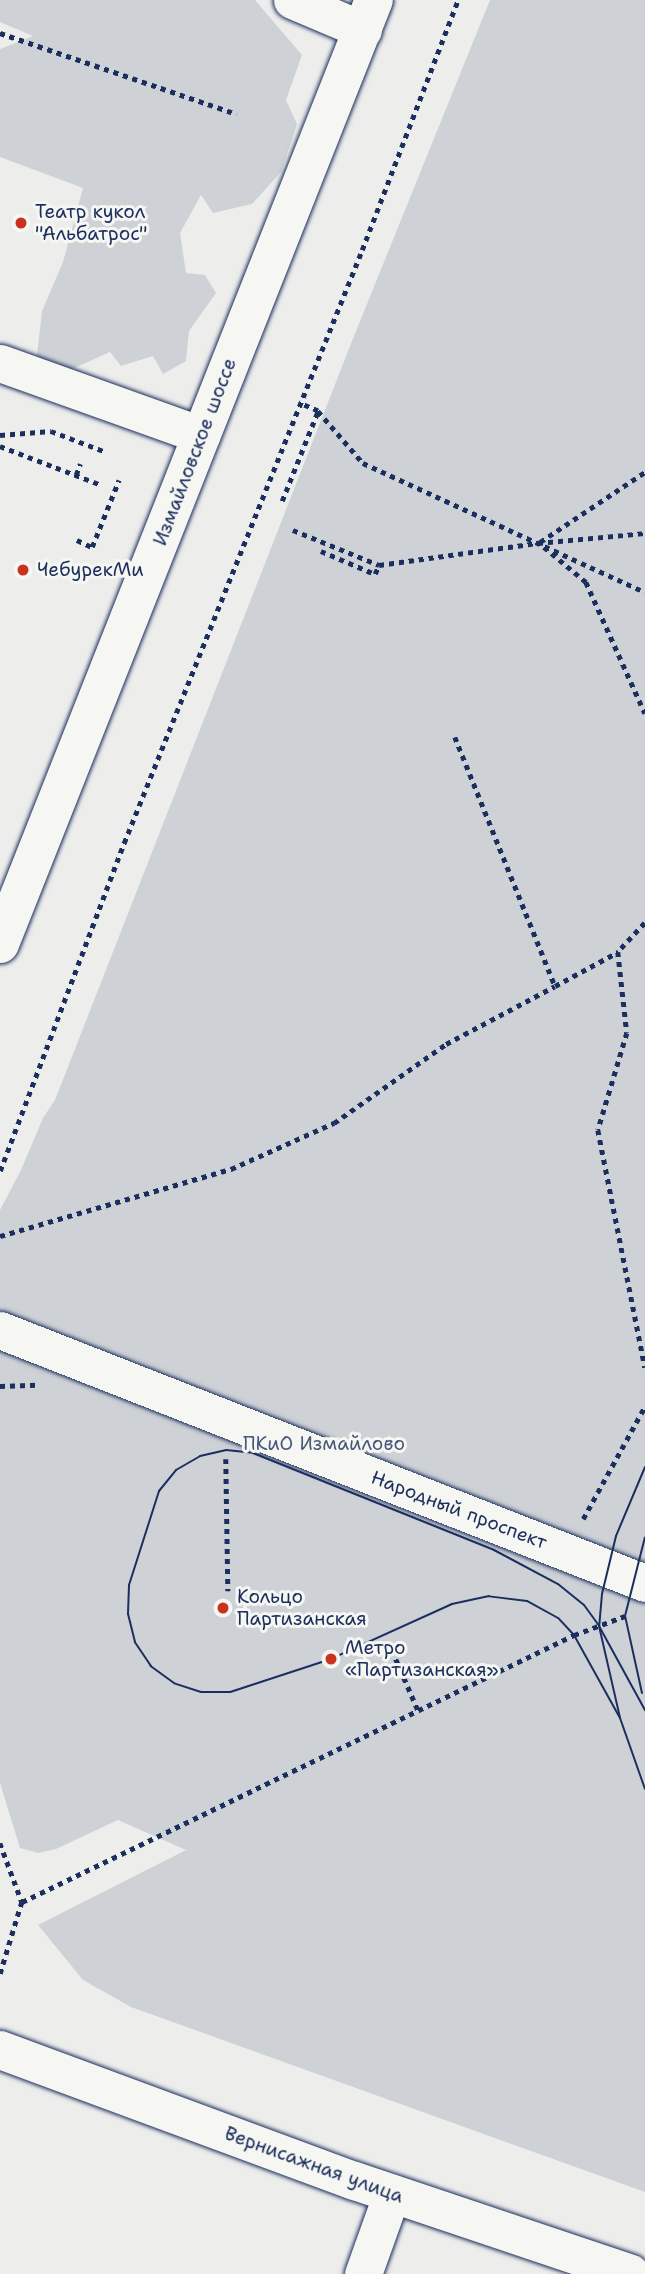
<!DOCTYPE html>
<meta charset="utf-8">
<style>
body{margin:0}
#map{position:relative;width:645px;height:2274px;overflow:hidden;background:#edeeec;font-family:"Shantell Sans",sans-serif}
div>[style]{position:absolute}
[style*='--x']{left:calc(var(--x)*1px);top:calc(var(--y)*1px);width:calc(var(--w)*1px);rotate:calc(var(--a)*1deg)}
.green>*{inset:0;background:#ced2d7}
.path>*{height:4.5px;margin-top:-2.25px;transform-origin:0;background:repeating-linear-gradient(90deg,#1b2f5e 0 5px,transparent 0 10px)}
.roads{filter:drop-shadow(0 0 2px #1b2f5e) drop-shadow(0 0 2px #1b2f5e)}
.minor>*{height:37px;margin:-18.5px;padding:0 18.5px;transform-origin:18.5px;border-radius:18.5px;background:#f6f6f2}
.major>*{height:38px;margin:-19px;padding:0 19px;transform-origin:19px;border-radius:19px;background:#f6f6f2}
.tram>*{height:2px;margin:-1px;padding:0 1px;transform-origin:1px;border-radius:1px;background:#1b2f5e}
.dots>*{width:19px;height:19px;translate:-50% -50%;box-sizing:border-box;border:4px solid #f6f6f2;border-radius:50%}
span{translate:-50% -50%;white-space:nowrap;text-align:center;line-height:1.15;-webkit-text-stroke:6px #f6f6f2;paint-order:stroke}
.poi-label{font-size:19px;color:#1b2f5e}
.left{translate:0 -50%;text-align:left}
.street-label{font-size:19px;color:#1b2f5e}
.park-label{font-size:19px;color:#48587c}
</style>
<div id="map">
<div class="green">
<i style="clip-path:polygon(0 0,255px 0,302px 55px,286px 100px,297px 124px,281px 172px,252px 204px,213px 213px,201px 195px,180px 233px,186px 273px,205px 275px,216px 293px,189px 331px,186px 361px,163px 374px,153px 356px,121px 366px,110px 352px,61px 374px,37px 356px,42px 311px,63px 262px,83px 188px,0 157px,0 49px,33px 36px,0 22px)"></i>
<i style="clip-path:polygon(490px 0,645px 0,645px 2192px,131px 2007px,83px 1980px,38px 1925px,186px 1850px,118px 1820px,56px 1849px,38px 1853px,20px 1848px,0 1783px,0 1210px,21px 1170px,43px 1118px,55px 1100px,352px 341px)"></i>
</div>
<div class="path">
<i style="--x:0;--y:33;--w:250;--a:18.9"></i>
<i style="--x:318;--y:411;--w:69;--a:49.1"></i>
<i style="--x:363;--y:463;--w:310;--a:24.6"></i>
<i style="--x:0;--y:435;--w:51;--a:-4.5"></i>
<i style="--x:51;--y:431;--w:59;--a:20.9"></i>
<i style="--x:0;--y:446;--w:106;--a:21"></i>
<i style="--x:76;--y:475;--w:12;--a:-70"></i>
<i style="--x:282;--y:501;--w:97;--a:-68.2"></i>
<i style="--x:318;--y:411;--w:21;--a:-157"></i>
<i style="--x:293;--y:530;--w:93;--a:22.1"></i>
<i style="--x:379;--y:565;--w:161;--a:-7.9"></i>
<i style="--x:538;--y:543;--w:107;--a:-5.3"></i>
<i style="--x:77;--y:540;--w:17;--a:25"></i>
<i style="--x:92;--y:547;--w:72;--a:-68.1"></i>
<i style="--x:540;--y:542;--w:126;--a:-33.7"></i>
<i style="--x:544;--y:547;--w:55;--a:39.8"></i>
<i style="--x:586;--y:582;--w:144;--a:65.8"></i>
<i style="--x:321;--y:551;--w:59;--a:23.1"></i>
<i style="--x:375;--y:574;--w:10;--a:-66"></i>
<i style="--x:455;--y:737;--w:268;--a:68.1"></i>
<i style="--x:555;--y:986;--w:72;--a:-28.4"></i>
<i style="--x:645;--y:923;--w:40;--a:133"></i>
<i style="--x:618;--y:952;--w:81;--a:83.7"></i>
<i style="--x:627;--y:1033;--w:101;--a:106.6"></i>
<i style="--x:598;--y:1130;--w:242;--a:78.8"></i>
<i style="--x:0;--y:1171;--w:351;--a:-69.3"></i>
<i style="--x:124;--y:843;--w:639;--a:-68.13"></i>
<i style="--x:362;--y:250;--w:268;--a:-69"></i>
<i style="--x:0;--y:1236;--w:241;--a:-16.2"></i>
<i style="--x:231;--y:1169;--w:113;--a:-24.1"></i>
<i style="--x:334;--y:1123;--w:137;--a:-35.2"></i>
<i style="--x:446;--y:1044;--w:123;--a:-28"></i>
<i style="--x:0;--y:1386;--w:37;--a:-2"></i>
<i style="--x:226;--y:1459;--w:132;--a:89.1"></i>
<i style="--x:583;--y:1519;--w:129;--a:-61.2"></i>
<i style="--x:392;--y:1650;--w:65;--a:66.6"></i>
<i style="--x:0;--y:1843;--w:63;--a:69.6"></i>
<i style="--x:22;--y:1902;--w:76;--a:106.8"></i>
<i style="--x:22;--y:1902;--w:613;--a:-25.81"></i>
<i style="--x:574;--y:1635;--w:54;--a:-20.4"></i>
</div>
<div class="roads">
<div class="minor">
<i style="--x:292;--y:0;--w:77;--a:22.9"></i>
<i style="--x:0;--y:363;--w:214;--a:19.7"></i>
<i style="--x:0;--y:1330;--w:693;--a:21.42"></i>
<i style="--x:363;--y:2274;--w:86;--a:-70.3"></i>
</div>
<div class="major">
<i style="--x:0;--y:944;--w:1015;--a:-68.39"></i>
<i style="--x:0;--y:2050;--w:378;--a:20.3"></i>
<i style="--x:355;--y:2181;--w:291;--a:18.6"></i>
</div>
</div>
<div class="tram">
<i style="--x:645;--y:1467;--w:75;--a:112.8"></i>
<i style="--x:616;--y:1536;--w:60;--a:103.6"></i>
<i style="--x:602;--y:1594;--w:32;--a:95"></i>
<i style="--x:599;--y:1626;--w:94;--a:77.1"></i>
<i style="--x:620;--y:1718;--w:75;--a:70.6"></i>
<i style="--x:642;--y:1693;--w:79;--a:-102.4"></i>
<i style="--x:625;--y:1616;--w:81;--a:-75.8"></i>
<i style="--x:620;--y:1718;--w:95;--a:-119"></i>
<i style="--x:574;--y:1635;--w:23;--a:-133"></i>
<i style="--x:558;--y:1618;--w:35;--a:-151"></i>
<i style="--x:527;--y:1601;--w:38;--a:-173"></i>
<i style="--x:489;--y:1596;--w:38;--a:168"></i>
<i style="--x:452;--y:1604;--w:133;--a:155.6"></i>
<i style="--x:331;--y:1659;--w:106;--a:161.9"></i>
<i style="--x:230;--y:1692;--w:29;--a:180"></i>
<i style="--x:201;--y:1692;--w:28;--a:-162"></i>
<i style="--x:174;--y:1683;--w:29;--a:-144"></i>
<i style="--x:151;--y:1666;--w:29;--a:-124"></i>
<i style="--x:135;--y:1642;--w:29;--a:-104"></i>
<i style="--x:128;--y:1614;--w:29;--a:-88"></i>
<i style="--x:129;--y:1585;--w:99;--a:-72.3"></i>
<i style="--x:159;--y:1491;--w:27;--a:-51"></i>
<i style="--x:176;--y:1470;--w:28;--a:-30"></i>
<i style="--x:200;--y:1456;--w:27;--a:-13"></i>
<i style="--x:226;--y:1450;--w:27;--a:6"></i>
<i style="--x:253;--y:1453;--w:260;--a:21.9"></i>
<i style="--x:494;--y:1550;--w:72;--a:28"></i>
<i style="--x:558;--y:1584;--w:33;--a:39"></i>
<i style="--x:584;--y:1605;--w:26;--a:54"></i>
<i style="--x:599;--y:1626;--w:96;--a:61.3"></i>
</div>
<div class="dots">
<i style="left:21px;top:223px;background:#c8321e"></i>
<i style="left:23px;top:570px;background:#c8321e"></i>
<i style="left:223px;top:1608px;background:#c8321e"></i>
<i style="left:331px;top:1659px;background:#c8321e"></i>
</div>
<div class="poi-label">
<span class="left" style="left:35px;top:223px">Театр кукол<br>"Альбатрос"</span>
<span class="left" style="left:37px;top:570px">ЧебурекМи</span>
<span class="left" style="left:237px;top:1608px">Кольцо<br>Партизанская</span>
<span class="left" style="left:345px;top:1659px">Метро<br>«Партизанская»</span>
</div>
<div class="street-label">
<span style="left:195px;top:452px;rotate:-69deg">Измайловское шоссе</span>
<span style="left:459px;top:1510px;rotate:21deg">Народный проспект</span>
<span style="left:314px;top:2165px;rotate:20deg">Вернисажная улица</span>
</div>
<div class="park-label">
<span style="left:324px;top:1444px">ПКиО Измайлово</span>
</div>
</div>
